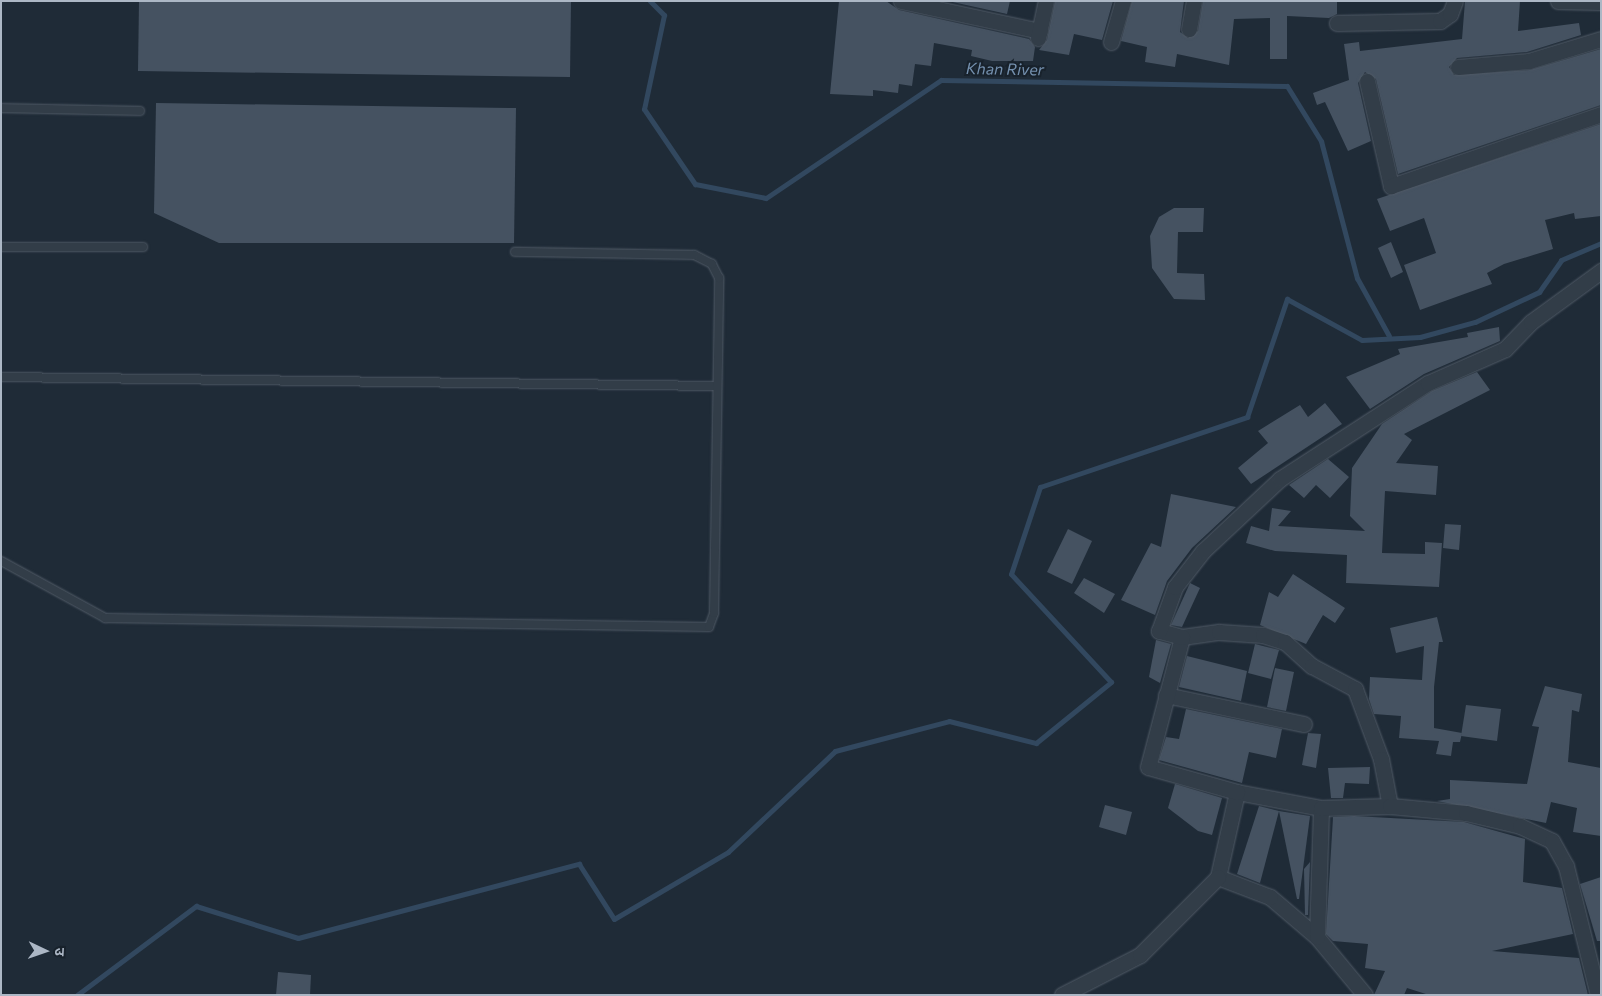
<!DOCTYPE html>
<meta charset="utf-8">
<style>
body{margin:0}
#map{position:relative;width:1602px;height:996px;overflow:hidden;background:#1f2b37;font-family:Commissioner,"Noto Sans Devanagari",sans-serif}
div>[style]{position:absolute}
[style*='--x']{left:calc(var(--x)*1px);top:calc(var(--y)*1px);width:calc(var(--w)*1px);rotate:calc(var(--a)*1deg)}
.stream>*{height:5px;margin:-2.5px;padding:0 2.5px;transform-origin:2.5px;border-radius:2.5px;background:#32485f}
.building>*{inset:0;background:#455261}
.roads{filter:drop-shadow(0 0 1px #505a66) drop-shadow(0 0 1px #505a66)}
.service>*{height:8px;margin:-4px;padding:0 4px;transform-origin:4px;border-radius:4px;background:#323d48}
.minor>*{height:15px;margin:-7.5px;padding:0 7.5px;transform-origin:7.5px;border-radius:7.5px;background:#323d48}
span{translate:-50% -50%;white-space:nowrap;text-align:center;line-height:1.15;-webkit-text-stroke:4px #18222c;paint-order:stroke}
.water-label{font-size:16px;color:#7490ae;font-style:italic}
.frame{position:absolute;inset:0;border:2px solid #acb7c5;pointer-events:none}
.north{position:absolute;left:20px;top:926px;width:50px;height:50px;-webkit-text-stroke:4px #18222c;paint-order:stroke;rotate:93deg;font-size:14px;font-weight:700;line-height:20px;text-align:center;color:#acb7c5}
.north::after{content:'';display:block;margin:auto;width:18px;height:22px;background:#acb7c5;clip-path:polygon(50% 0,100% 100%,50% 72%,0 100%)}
</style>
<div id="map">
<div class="stream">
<i style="--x:650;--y:1;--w:20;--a:45"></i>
<i style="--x:664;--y:15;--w:96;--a:102"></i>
<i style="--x:644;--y:109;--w:91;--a:55.8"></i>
<i style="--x:695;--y:184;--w:72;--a:11.2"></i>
<i style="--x:766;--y:198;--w:211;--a:-34"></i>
<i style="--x:941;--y:80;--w:346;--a:1"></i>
<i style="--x:1287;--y:86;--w:65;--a:58.3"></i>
<i style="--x:1321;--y:141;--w:142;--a:75.3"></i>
<i style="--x:1357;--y:278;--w:66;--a:61.1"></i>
<i style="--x:77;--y:995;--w:149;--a:-36.8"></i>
<i style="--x:196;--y:906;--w:107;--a:17.4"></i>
<i style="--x:298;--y:938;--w:291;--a:-14.8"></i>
<i style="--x:579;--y:864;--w:65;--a:57.5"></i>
<i style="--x:614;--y:919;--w:132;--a:-30.4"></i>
<i style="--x:728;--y:852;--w:147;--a:-43.3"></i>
<i style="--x:835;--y:751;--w:118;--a:-14.7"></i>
<i style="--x:949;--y:721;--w:90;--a:14.2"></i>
<i style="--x:1036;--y:743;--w:97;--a:-39.1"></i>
<i style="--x:1111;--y:682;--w:147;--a:-132.8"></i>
<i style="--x:1011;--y:574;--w:92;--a:-71.6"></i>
<i style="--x:1040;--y:487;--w:219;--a:-18.7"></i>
<i style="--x:1247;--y:417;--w:125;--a:-71.3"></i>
<i style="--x:1287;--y:299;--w:85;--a:28.7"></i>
<i style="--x:1362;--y:340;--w:58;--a:-3"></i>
<i style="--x:1420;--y:337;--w:57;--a:-15.3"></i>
<i style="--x:1475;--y:322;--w:71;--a:-25.1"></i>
<i style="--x:1539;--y:292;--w:39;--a:-55"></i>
<i style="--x:1561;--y:260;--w:43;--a:-23"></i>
</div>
<div class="building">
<i style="clip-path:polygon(139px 1px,571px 1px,570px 77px,138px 71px)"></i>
<i style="clip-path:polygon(839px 1px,886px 1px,899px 10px,1029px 39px,1035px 47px,1033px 61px,992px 61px,971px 56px,972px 50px,934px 43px,931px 66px,915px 64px,912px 86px,899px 84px,898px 93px,873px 90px,873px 96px,830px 94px)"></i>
<i style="clip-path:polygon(948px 1px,1010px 1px,1007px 14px)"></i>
<i style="clip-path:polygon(1055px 1px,1113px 1px,1102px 40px,1074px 34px,1069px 55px,1039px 50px,1047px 40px)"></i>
<i style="clip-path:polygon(1132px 1px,1184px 1px,1180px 32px,1188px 38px,1198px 31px,1203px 1px,1337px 1px,1337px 14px,1329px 18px,1287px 16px,1287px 59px,1270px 59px,1270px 18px,1234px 19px,1229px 65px,1177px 54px,1175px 67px,1145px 62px,1147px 47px,1121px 41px)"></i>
<i style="clip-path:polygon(1465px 1px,1520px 1px,1518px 31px,1579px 23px,1581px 35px,1527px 52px,1457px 58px,1449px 67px,1454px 75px,1530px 70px,1601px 49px,1601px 105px,1398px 174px,1376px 79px,1365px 72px,1358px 83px,1371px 141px,1348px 151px,1325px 102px,1317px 105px,1313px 93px,1349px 80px,1344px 44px,1359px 42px,1360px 51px,1462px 39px)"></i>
<i style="clip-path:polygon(156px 103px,516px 108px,514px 243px,219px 243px,154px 213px)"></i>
<i style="clip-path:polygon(1601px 124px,1601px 216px,1575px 219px,1574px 213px,1545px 220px,1553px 249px,1504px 264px,1487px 273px,1492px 284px,1420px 310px,1404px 265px,1436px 253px,1424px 218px,1390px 231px,1377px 199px)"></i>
<i style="clip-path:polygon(1174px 208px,1204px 208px,1203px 232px,1178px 232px,1177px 273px,1204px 274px,1205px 300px,1174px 299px,1152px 268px,1150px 236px,1159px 217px)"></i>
<i style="clip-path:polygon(1391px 242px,1403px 272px,1391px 278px,1378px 248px)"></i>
<i style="clip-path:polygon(1499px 327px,1500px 341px,1424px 374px,1370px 409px,1346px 377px,1400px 354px,1398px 349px,1468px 337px,1467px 333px)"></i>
<i style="clip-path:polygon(1477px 372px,1490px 390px,1404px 434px,1412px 440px,1396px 463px,1438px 466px,1436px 495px,1385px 491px,1382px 553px,1425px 554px,1425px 542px,1442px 543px,1439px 587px,1346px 583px,1347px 555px,1275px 551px,1246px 543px,1251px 526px,1269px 531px,1272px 508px,1291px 511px,1278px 526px,1365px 531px,1350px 516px,1352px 468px,1382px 424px,1432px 391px)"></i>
<i style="clip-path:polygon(1325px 403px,1342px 424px,1251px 484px,1238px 468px,1268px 443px,1258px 431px,1300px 405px,1308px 417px)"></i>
<i style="clip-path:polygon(1328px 459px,1349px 477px,1330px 498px,1316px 485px,1304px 498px,1289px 485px)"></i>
<i style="clip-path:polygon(1171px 494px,1236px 507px,1192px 548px,1167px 581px,1155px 615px,1121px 600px,1151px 543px,1161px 547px)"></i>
<i style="clip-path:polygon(1445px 524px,1461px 525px,1459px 550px,1443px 548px)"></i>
<i style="clip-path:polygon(1068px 529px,1092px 541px,1072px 584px,1047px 572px)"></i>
<i style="clip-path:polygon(1293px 574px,1345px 608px,1335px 623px,1323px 615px,1306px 644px,1260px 625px,1269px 592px,1278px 597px)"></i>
<i style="clip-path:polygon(1084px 578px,1115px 594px,1104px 613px,1074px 593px)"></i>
<i style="clip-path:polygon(1190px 583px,1200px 588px,1182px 627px,1171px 625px)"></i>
<i style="clip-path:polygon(1437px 617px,1443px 642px,1439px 642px,1434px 687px,1434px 728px,1462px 733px,1460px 742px,1453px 742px,1451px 756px,1436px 754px,1439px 741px,1399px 738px,1401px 716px,1374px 714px,1369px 699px,1370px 677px,1422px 680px,1424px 646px,1396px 653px,1390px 628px)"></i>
<i style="clip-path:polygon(1156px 640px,1171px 644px,1160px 683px,1149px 677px)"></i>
<i style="clip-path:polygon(1255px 644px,1279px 650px,1271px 679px,1248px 673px)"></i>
<i style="clip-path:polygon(1187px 656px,1247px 671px,1241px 701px,1179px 687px)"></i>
<i style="clip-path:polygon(1275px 668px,1294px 672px,1286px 711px,1267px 707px)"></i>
<i style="clip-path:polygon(1545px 686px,1582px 694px,1579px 712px,1572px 710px,1568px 762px,1601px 768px,1601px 836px,1573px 832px,1577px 808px,1551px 802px,1546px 823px,1437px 801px,1450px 799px,1450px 780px,1527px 784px,1539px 727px,1532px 726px)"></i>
<i style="clip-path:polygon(1466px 705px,1501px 709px,1497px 741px,1461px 736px)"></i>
<i style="clip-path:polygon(1186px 709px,1282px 729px,1276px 758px,1249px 752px,1242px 783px,1159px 760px,1166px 737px,1179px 739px)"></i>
<i style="clip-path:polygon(1308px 733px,1321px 734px,1316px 768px,1302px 765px)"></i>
<i style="clip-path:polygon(1370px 767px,1369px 784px,1345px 783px,1343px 798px,1331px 798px,1328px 768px)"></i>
<i style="clip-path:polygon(1175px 784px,1222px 798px,1212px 835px,1198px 831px,1168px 808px)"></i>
<i style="clip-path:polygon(1105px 805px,1132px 812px,1126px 835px,1099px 827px)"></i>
<i style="clip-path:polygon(1259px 806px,1279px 811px,1260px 883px,1237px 874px)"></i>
<i style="clip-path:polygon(1279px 811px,1310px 816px,1299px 899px,1297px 899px)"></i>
<i style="clip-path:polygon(1354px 816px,1464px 822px,1525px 839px,1523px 882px,1562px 888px,1573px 934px,1492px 951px,1579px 958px,1588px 995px,1429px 995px,1407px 988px,1404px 995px,1374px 995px,1385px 971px,1365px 968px,1368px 944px,1333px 941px,1326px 934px,1333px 817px)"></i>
<i style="clip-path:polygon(1310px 862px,1308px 915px,1305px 915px,1304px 869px)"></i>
<i style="clip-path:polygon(1601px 877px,1601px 941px,1597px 941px,1580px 884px)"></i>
<i style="clip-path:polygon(278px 972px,311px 975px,310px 995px,276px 995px)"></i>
</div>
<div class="roads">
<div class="service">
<i style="--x:1;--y:108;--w:139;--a:1.2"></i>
<i style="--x:1;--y:247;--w:142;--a:0"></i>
<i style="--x:1;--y:377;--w:716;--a:0.72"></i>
<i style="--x:1;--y:561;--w:119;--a:28.7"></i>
<i style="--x:105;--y:618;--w:604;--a:0.85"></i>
<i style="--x:709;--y:627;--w:15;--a:-70"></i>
<i style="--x:714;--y:613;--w:335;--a:-89.1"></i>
<i style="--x:719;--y:278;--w:16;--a:-117"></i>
<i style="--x:712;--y:264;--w:20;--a:-153"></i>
<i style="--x:694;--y:255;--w:179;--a:-179"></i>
</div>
<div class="minor">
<i style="--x:901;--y:1;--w:142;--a:12.2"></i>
<i style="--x:1558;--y:1;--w:43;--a:1.3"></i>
<i style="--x:1337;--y:23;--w:103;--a:-1.1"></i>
<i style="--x:1440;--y:21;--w:12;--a:-35"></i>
<i style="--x:1450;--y:14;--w:14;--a:-69"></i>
<i style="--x:1189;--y:29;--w:28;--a:-80"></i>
<i style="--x:1038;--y:38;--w:38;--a:-78"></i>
<i style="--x:1111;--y:42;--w:43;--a:-73.7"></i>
<i style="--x:1458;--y:67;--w:71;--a:-4.8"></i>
<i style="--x:1529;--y:61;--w:75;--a:-17"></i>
<i style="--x:1367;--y:81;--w:108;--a:77.1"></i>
<i style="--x:1391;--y:186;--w:222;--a:-18.9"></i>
<i style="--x:1182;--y:637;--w:37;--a:-8"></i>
<i style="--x:1219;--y:632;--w:44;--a:3.9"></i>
<i style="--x:1263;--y:635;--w:23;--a:18"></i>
<i style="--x:1285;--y:642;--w:36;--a:42"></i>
<i style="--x:1312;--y:666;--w:49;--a:28.1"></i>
<i style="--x:1355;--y:689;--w:75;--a:69.6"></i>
<i style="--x:1381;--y:759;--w:48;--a:79.2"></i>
<i style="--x:1166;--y:695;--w:141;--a:11.9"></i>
<i style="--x:1237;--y:792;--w:86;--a:10.8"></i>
<i style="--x:1317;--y:937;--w:62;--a:-139.6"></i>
<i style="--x:1270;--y:897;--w:56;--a:-159"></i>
<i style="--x:1218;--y:877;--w:87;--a:-77.4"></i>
<i style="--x:1237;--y:792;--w:92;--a:-164.3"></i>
<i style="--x:1148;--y:767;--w:134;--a:-75.3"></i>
<i style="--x:1182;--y:637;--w:24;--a:-165"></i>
<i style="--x:1159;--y:631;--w:47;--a:-70"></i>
<i style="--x:1175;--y:587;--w:46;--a:-52.1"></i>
<i style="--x:1203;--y:551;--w:105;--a:-43.1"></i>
<i style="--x:1280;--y:479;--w:176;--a:-33"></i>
<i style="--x:1428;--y:383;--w:84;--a:-23.8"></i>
<i style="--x:1505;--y:349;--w:37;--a:-46"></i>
<i style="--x:1531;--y:322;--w:87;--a:-36.1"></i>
<i style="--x:1062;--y:995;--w:88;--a:-27.1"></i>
<i style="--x:1140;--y:955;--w:110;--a:-45"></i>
<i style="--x:1365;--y:995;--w:75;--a:-129.6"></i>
<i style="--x:1317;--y:937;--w:129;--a:-88.2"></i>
<i style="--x:1321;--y:808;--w:69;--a:-1.7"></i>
<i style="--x:1390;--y:806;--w:76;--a:5.3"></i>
<i style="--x:1466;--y:813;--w:56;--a:13.5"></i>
<i style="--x:1520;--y:826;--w:35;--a:25"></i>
<i style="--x:1552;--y:841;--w:29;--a:61"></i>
<i style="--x:1566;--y:866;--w:133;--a:76.1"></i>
</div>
</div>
<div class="water-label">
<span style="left:1005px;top:69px;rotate:1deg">Khan River</span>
</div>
<div class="frame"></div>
<div class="north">उ</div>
</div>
